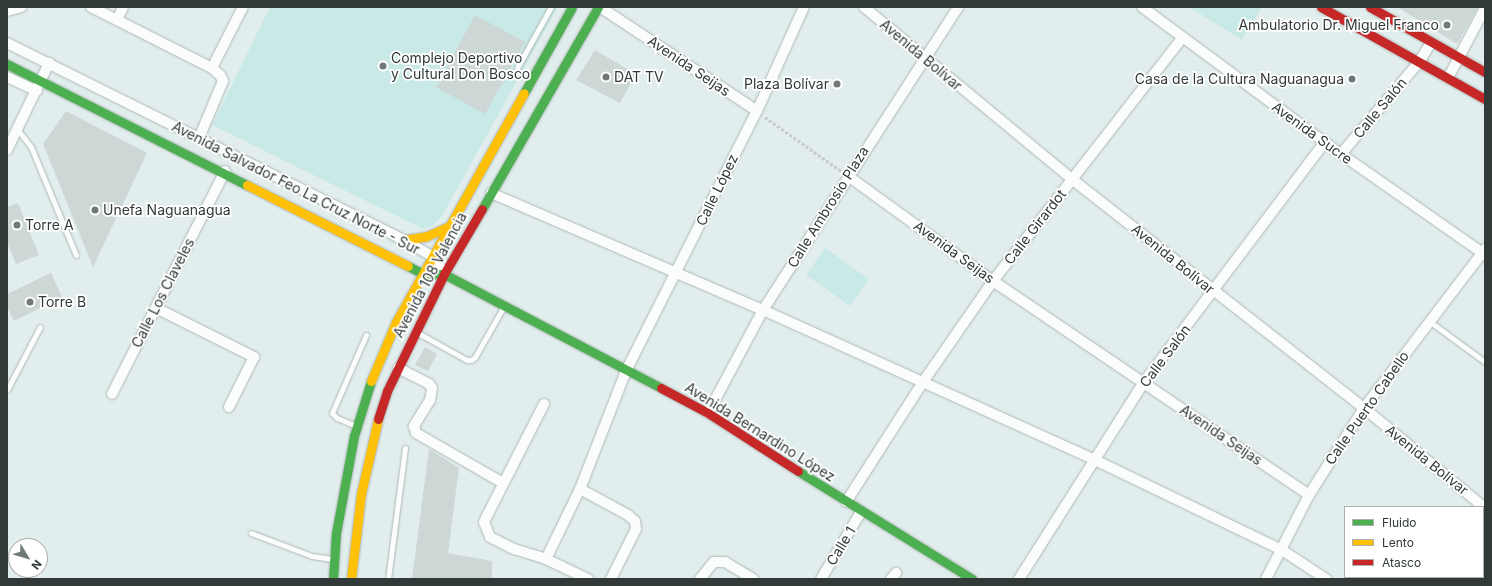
<!DOCTYPE html>
<meta charset="utf-8">
<style>
body{margin:0}
#map{position:relative;width:1492px;height:586px;overflow:hidden;background:#e2eeed;font-family:Inter,sans-serif}
div>[style]{position:absolute}
[style*='--x']{left:calc(var(--x)*1px);top:calc(var(--y)*1px);width:calc(var(--w)*1px);rotate:calc(var(--a)*1deg)}
.green>*{inset:0;background:#c9e9e7}
.building>*{inset:0;background:#cdd7d6}
.path>*{height:2.5px;margin-top:-1.25px;transform-origin:0;background:repeating-linear-gradient(90deg,#c7cbca 0 3px,transparent 0 5px)}
.roads{filter:drop-shadow(0 0 1px #aeb8b7) drop-shadow(0 0 1px #aeb8b7)}
.lane>*{height:5px;margin:-2.5px;padding:0 2.5px;transform-origin:2.5px;border-radius:2.5px;background:#fbfcfc}
.street>*{height:10px;margin:-5px;padding:0 5px;transform-origin:5px;border-radius:5px;background:#fbfcfc}
.fast>*{height:9px;margin:-4.5px;padding:0 4.5px;transform-origin:4.5px;border-radius:4.5px;background:#4caf50}
.slow>*{height:9px;margin:-4.5px;padding:0 4.5px;transform-origin:4.5px;border-radius:4.5px;background:#ffc107}
.jam>*{height:9px;margin:-4.5px;padding:0 4.5px;transform-origin:4.5px;border-radius:4.5px;background:#c62828}
.dots>*{width:11px;height:11px;translate:-50% -50%;box-sizing:border-box;border:2px solid #fff;border-radius:50%}
span{translate:-50% -50%;white-space:nowrap;text-align:center;line-height:1.15;-webkit-text-stroke:3.5px #fff;paint-order:stroke}
.poi-label{font-size:14px;color:#313a39}
.right{translate:-100% -50%;text-align:right}
.left{translate:0 -50%;text-align:left}
.street-label{font-size:14px;color:#313a39}
.frame{position:absolute;inset:0;border:8px solid #313a39;pointer-events:none}
.legend{position:absolute;left:1344px;top:506px;width:140px;height:72px;box-sizing:border-box;background:#fff;border:1px solid #adb0b0;margin:0;padding:5px 7px;list-style:none;font-size:12px;color:#313a39}
.legend li{display:flex;align-items:center;gap:8px;height:20px}
.legend b{width:20px;border:1px solid #adb0b0}
.north{position:absolute;left:8px;top:538px;width:40px;height:40px;box-sizing:border-box;background:#fff;border:1px solid #adb0b0;border-radius:50%;rotate:128deg;font-size:11px;font-weight:700;line-height:16px;text-align:center;color:#313a39}
.north::after{content:'';display:block;margin:auto;width:14px;height:18px;background:#6f7978;clip-path:polygon(50% 0,100% 100%,50% 72%,0 100%)}
</style>
<div id="map">
<div class="green">
<i style="clip-path:polygon(270px 7px,558px 7px,442px 216px,432px 226px,423px 229px,212px 125px)"></i>
<i style="clip-path:polygon(1189px 7px,1262px 7px,1242px 40px)"></i>
<i style="clip-path:polygon(825px 248px,869px 279px,850px 306px,806px 275px)"></i>
</div>
<div class="building">
<i style="clip-path:polygon(1397px 7px,1478px 7px,1457px 44px)"></i>
<i style="clip-path:polygon(475px 15px,525px 42px,485px 114px,436px 87px)"></i>
<i style="clip-path:polygon(595px 50px,636px 74px,620px 103px,576px 80px)"></i>
<i style="clip-path:polygon(66px 111px,147px 153px,93px 267px,43px 144px)"></i>
<i style="clip-path:polygon(18px 203px,39px 255px,16px 264px,7px 242px,7px 207px)"></i>
<i style="clip-path:polygon(51px 273px,62px 297px,14px 321px,7px 307px,7px 294px)"></i>
<i style="clip-path:polygon(425px 347px,437px 354px,428px 371px,415px 365px)"></i>
<i style="clip-path:polygon(429px 449px,459px 468px,448px 553px,492px 561px,492px 579px,412px 579px)"></i>
</div>
<div class="path">
<i style="--x:765;--y:117;--w:93;--a:35.4"></i>
</div>
<div class="roads">
<div class="lane">
<i style="--x:517;--y:68;--w:70;--a:-60.9"></i>
<i style="--x:17;--y:129;--w:23;--a:52"></i>
<i style="--x:31;--y:147;--w:117;--a:67.4"></i>
<i style="--x:1429;--y:321;--w:69;--a:36.2"></i>
<i style="--x:418;--y:333;--w:56;--a:28.9"></i>
<i style="--x:467;--y:360;--w:4;--a:0"></i>
<i style="--x:471;--y:360;--w:5;--a:-37"></i>
<i style="--x:475;--y:357;--w:59;--a:-60.4"></i>
<i style="--x:7;--y:390;--w:71;--a:-62.4"></i>
<i style="--x:356;--y:426;--w:21;--a:-157"></i>
<i style="--x:337;--y:418;--w:7;--a:-135"></i>
<i style="--x:332;--y:413;--w:85;--a:-66.4"></i>
<i style="--x:251;--y:533;--w:65;--a:20.7"></i>
<i style="--x:312;--y:556;--w:21;--a:8"></i>
<i style="--x:388;--y:579;--w:132;--a:-82.6"></i>
</div>
<div class="street">
<i style="--x:91;--y:7;--w:136;--a:26.8"></i>
<i style="--x:212;--y:68;--w:11;--a:41"></i>
<i style="--x:220;--y:75;--w:7;--a:63"></i>
<i style="--x:223;--y:81;--w:62;--a:112.8"></i>
<i style="--x:600;--y:7;--w:188;--a:33.5"></i>
<i style="--x:864;--y:7;--w:271;--a:39.6"></i>
<i style="--x:1073;--y:180;--w:370;--a:38.1"></i>
<i style="--x:1364;--y:408;--w:157;--a:39.6"></i>
<i style="--x:1142;--y:7;--w:247;--a:36.5"></i>
<i style="--x:1341;--y:154;--w:176;--a:35"></i>
<i style="--x:7;--y:11;--w:15;--a:-16"></i>
<i style="--x:117;--y:20;--w:14;--a:-65"></i>
<i style="--x:7;--y:43;--w:442;--a:26.4"></i>
<i style="--x:403;--y:240;--w:35;--a:29"></i>
<i style="--x:434;--y:257;--w:20;--a:60"></i>
<i style="--x:212;--y:68;--w:68;--a:-63.1"></i>
<i style="--x:7;--y:77;--w:33;--a:25"></i>
<i style="--x:1448;--y:78;--w:79;--a:-62.1"></i>
<i style="--x:7;--y:150;--w:97;--a:-64.2"></i>
<i style="--x:1341;--y:154;--w:121;--a:-49.7"></i>
<i style="--x:1419;--y:62;--w:22;--a:-58"></i>
<i style="--x:848;--y:176;--w:179;--a:35.9"></i>
<i style="--x:993;--y:281;--w:382;--a:34.1"></i>
<i style="--x:491;--y:193;--w:296;--a:23.3"></i>
<i style="--x:763;--y:310;--w:364;--a:24.3"></i>
<i style="--x:1095;--y:460;--w:208;--a:25.7"></i>
<i style="--x:1282;--y:550;--w:53;--a:33.4"></i>
<i style="--x:156;--y:308;--w:110;--a:26.6"></i>
<i style="--x:254;--y:357;--w:56;--a:116.6"></i>
<i style="--x:398;--y:368;--w:35;--a:27"></i>
<i style="--x:429;--y:384;--w:5;--a:53"></i>
<i style="--x:432;--y:388;--w:12;--a:99"></i>
<i style="--x:430;--y:400;--w:31;--a:122"></i>
<i style="--x:414;--y:426;--w:7;--a:74"></i>
<i style="--x:416;--y:433;--w:100;--a:29.9"></i>
<i style="--x:112;--y:394;--w:250;--a:-63.1"></i>
<i style="--x:544;--y:404;--w:132;--a:117"></i>
<i style="--x:484;--y:522;--w:16;--a:68"></i>
<i style="--x:490;--y:537;--w:27;--a:27"></i>
<i style="--x:514;--y:549;--w:34;--a:17"></i>
<i style="--x:546;--y:559;--w:78;--a:-64.1"></i>
<i style="--x:580;--y:489;--w:127;--a:-68.7"></i>
<i style="--x:626;--y:371;--w:291;--a:-63.3"></i>
<i style="--x:757;--y:111;--w:114;--a:-65.7"></i>
<i style="--x:708;--y:413;--w:117;--a:-61.9"></i>
<i style="--x:763;--y:310;--w:360;--a:-57.2"></i>
<i style="--x:580;--y:489;--w:55;--a:28.4"></i>
<i style="--x:628;--y:515;--w:9;--a:41"></i>
<i style="--x:635;--y:521;--w:8;--a:83"></i>
<i style="--x:636;--y:529;--w:56;--a:116.6"></i>
<i style="--x:846;--y:502;--w:143;--a:-57.3"></i>
<i style="--x:923;--y:382;--w:123;--a:-55.3"></i>
<i style="--x:993;--y:281;--w:308;--a:-52.1"></i>
<i style="--x:546;--y:559;--w:47;--a:25.5"></i>
<i style="--x:700;--y:579;--w:22;--a:-51"></i>
<i style="--x:714;--y:562;--w:11;--a:0"></i>
<i style="--x:725;--y:562;--w:33;--a:31"></i>
<i style="--x:821;--y:579;--w:78;--a:-59.2"></i>
<i style="--x:891;--y:579;--w:8;--a:-50"></i>
<i style="--x:1019;--y:579;--w:233;--a:-57.6"></i>
<i style="--x:1144;--y:382;--w:301;--a:-53"></i>
<i style="--x:1266;--y:579;--w:94;--a:-62.9"></i>
<i style="--x:1309;--y:495;--w:103;--a:-57.7"></i>
<i style="--x:1364;--y:408;--w:200;--a:-52.7"></i>
</div>
<div class="fast">
<i style="--x:7;--y:64;--w:269;--a:26.8"></i>
<i style="--x:524;--y:93;--w:98;--a:-60.8"></i>
<i style="--x:482;--y:209;--w:233;--a:-60.1"></i>
<i style="--x:408;--y:266;--w:18;--a:27"></i>
<i style="--x:424;--y:274;--w:20;--a:0"></i>
<i style="--x:444;--y:274;--w:245;--a:27.7"></i>
<i style="--x:798;--y:471;--w:205;--a:31.8"></i>
<i style="--x:333;--y:579;--w:46;--a:-86.3"></i>
<i style="--x:336;--y:533;--w:99;--a:-79.5"></i>
<i style="--x:354;--y:436;--w:58;--a:-72.8"></i>
</div>
<div class="slow">
<i style="--x:247;--y:185;--w:180;--a:26.7"></i>
<i style="--x:403;--y:240;--w:24;--a:-9"></i>
<i style="--x:427;--y:236;--w:24;--a:-24"></i>
<i style="--x:371;--y:381;--w:64;--a:-67"></i>
<i style="--x:396;--y:322;--w:262;--a:-60.8"></i>
<i style="--x:351;--y:579;--w:86;--a:-83.3"></i>
<i style="--x:361;--y:494;--w:77;--a:-77.2"></i>
</div>
<div class="jam">
<i style="--x:1321;--y:7;--w:188;--a:29.3"></i>
<i style="--x:1370;--y:7;--w:132;--a:29.5"></i>
<i style="--x:661;--y:388;--w:53;--a:28"></i>
<i style="--x:708;--y:413;--w:107;--a:32.8"></i>
<i style="--x:378;--y:419;--w:29;--a:-72"></i>
<i style="--x:387;--y:391;--w:130;--a:-64"></i>
<i style="--x:444;--y:274;--w:75;--a:-59.7"></i>
</div>
</div>
<div class="dots">
<i style="left:1447px;top:25px;background:#6f7978"></i>
<i style="left:383px;top:66px;background:#6f7978"></i>
<i style="left:606px;top:77px;background:#6f7978"></i>
<i style="left:1352px;top:79px;background:#6f7978"></i>
<i style="left:837px;top:84px;background:#6f7978"></i>
<i style="left:95px;top:210px;background:#6f7978"></i>
<i style="left:17px;top:225px;background:#6f7978"></i>
<i style="left:30px;top:302px;background:#6f7978"></i>
</div>
<div class="poi-label">
<span class="right" style="left:1439px;top:25px">Ambulatorio Dr. Miguel Franco</span>
<span class="left" style="left:391px;top:66px">Complejo Deportivo<br>y Cultural Don Bosco</span>
<span class="left" style="left:614px;top:77px">DAT TV</span>
<span class="right" style="left:1344px;top:79px">Casa de la Cultura Naguanagua</span>
<span class="right" style="left:829px;top:84px">Plaza Bolívar</span>
<span class="left" style="left:103px;top:210px">Unefa Naguanagua</span>
<span class="left" style="left:25px;top:225px">Torre A</span>
<span class="left" style="left:38px;top:302px">Torre B</span>
</div>
<div class="street-label">
<span style="left:921px;top:55px;rotate:40deg">Avenida Bolívar</span>
<span style="left:689px;top:66px;rotate:34deg">Avenida Seijas</span>
<span style="left:1380px;top:108px;rotate:-50deg">Calle Salón</span>
<span style="left:1312px;top:133px;rotate:36deg">Avenida Sucre</span>
<span style="left:296px;top:188px;rotate:27deg">Avenida Salvador Feo La Cruz Norte - Sur</span>
<span style="left:717px;top:190px;rotate:-64deg">Calle López</span>
<span style="left:828px;top:207px;rotate:-58deg">Calle Ambrosio Plaza</span>
<span style="left:1035px;top:227px;rotate:-52deg">Calle Girardot</span>
<span style="left:954px;top:252px;rotate:36deg">Avenida Seijas</span>
<span style="left:1173px;top:259px;rotate:39deg">Avenida Bolívar</span>
<span style="left:430px;top:275px;rotate:-62deg">Avenida 108 Valencia</span>
<span style="left:163px;top:293px;rotate:-63deg">Calle Los Claveles</span>
<span style="left:1165px;top:356px;rotate:-53deg">Calle Salón</span>
<span style="left:1367px;top:408px;rotate:-55deg">Calle Puerto Cabello</span>
<span style="left:760px;top:432px;rotate:32deg">Avenida Bernardino López</span>
<span style="left:1221px;top:435px;rotate:34deg">Avenida Seijas</span>
<span style="left:1427px;top:460px;rotate:39deg">Avenida Bolívar</span>
<span style="left:841px;top:546px;rotate:-59deg">Calle 1</span>
</div>
<div class="frame"></div>
<ul class="legend">
<li><b style="height:5px;background:#4caf50"></b>Fluido</li>
<li><b style="height:5px;background:#ffc107"></b>Lento</li>
<li><b style="height:5px;background:#c62828"></b>Atasco</li>
</ul>
<div class="north">N</div>
</div>
